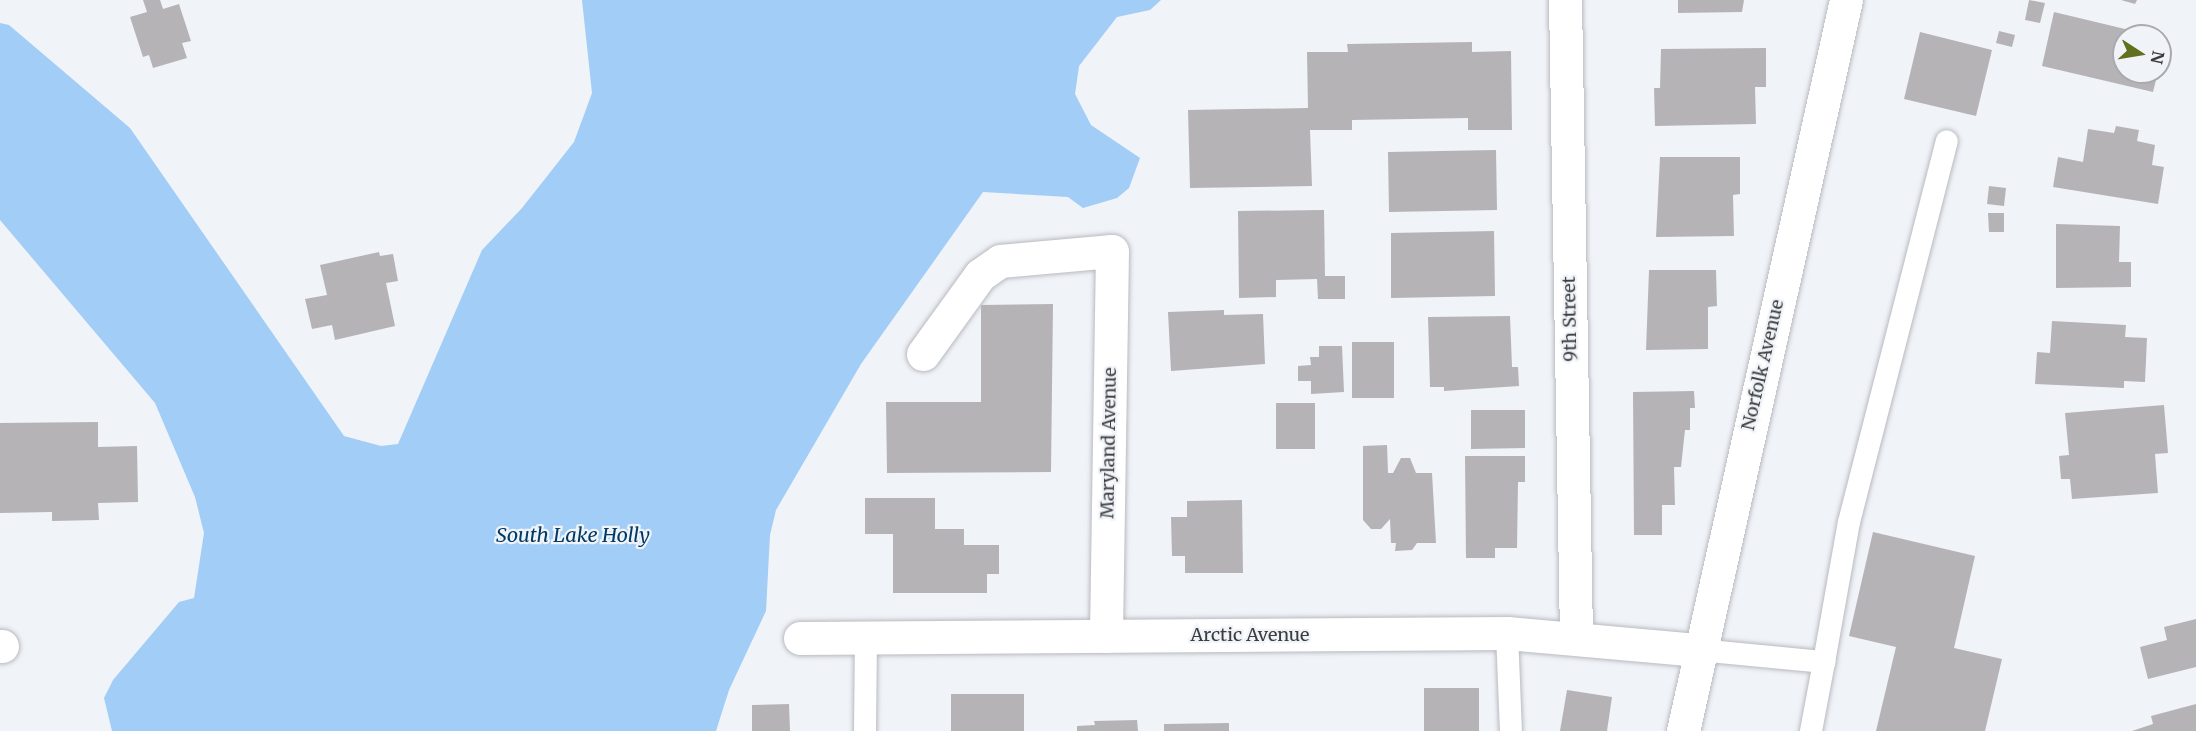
<!DOCTYPE html>
<style>
body{margin:0}
#map{position:relative;width:2196px;height:731px;overflow:hidden;background:#f0f3f8;font-family:Merriweather,serif}
div>[style]{position:absolute}
[style*='--x']{left:calc(var(--x)*1px);top:calc(var(--y)*1px);width:calc(var(--w)*1px);rotate:calc(var(--a)*1deg)}
.water>*{inset:0;background:#a1cdf7}
.building>*{inset:0;background:#b6b3b7}
.roads{filter:drop-shadow(0 0 2px #b8babf) drop-shadow(0 0 2px #b8babf)}
.lane>*{height:22px;margin:-11px;padding:0 11px;transform-origin:11px;border-radius:11px;background:#fff}
.street>*{height:33px;margin:-16.5px;padding:0 16.5px;transform-origin:16.5px;border-radius:16.5px;background:#fff}
.secondary>*{height:33px;margin:-16.5px;padding:0 16.5px;transform-origin:16.5px;border-radius:16.5px;background:#fff}
span{translate:-50% -50%;white-space:nowrap;text-align:center;line-height:1.15;-webkit-text-stroke:4.5px #f0f3f8;paint-order:stroke}
.street-label{font-size:18px;color:#3b3c3e}
.water-label{font-size:20px;color:#003a65;font-style:italic}
.north{position:absolute;left:2112px;top:24px;width:60px;height:60px;box-sizing:border-box;background:#f0f3f8;border:2px solid #a8aaae;border-radius:50%;rotate:102deg;font-size:16px;font-weight:700;line-height:24px;text-align:center;color:#3b3c3e}
.north::after{content:'';display:block;margin:auto;width:21px;height:27px;background:#60701c;clip-path:polygon(50% 0,100% 100%,50% 72%,0 100%)}
</style>
<div id="map">
<div class="water">
<i style="clip-path:polygon(582px 0,1161px 0,1150px 10px,1117px 17px,1079px 66px,1075px 94px,1091px 125px,1140px 158px,1129px 188px,1117px 198px,1083px 208px,1068px 197px,983px 192px,861px 364px,776px 510px,770px 535px,766px 611px,729px 690px,716px 731px,112px 731px,104px 698px,113px 680px,179px 602px,194px 598px,204px 533px,195px 497px,155px 403px,0 220px,0 23px,9px 25px,130px 128px,344px 436px,381px 446px,398px 444px,482px 250px,522px 208px,574px 142px,592px 93px)"></i>
</div>
<div class="building">
<i style="clip-path:polygon(143px 0,160px 0,163px 9px,179px 4px,191px 41px,182px 43px,187px 58px,153px 68px,149px 55px,143px 57px,130px 17px,147px 12px)"></i>
<i style="clip-path:polygon(1678px 0,1744px 0,1742px 12px,1678px 13px)"></i>
<i style="clip-path:polygon(2029px 0,2045px 3px,2040px 23px,2025px 20px)"></i>
<i style="clip-path:polygon(2121px 0,2137px 0,2135px 4px)"></i>
<i style="clip-path:polygon(2054px 12px,2150px 35px,2124px 36px,2124px 72px,2158px 72px,2153px 92px,2042px 66px)"></i>
<i style="clip-path:polygon(1999px 31px,2015px 35px,2012px 47px,1996px 43px)"></i>
<i style="clip-path:polygon(1920px 32px,1992px 50px,1976px 116px,1904px 99px)"></i>
<i style="clip-path:polygon(2160px 37px,2166px 39px,2161px 60px,2160px 60px)"></i>
<i style="clip-path:polygon(1472px 42px,1472px 52px,1511px 51px,1512px 130px,1468px 130px,1468px 118px,1352px 120px,1352px 130px,1310px 130px,1312px 186px,1190px 188px,1188px 110px,1308px 108px,1307px 52px,1348px 52px,1347px 44px)"></i>
<i style="clip-path:polygon(1766px 48px,1766px 87px,1755px 87px,1756px 124px,1655px 126px,1654px 88px,1660px 88px,1661px 49px)"></i>
<i style="clip-path:polygon(2116px 126px,2139px 130px,2137px 141px,2155px 145px,2152px 165px,2164px 167px,2158px 204px,2053px 187px,2058px 157px,2083px 162px,2088px 129px,2114px 133px)"></i>
<i style="clip-path:polygon(1496px 150px,1497px 210px,1389px 212px,1388px 152px)"></i>
<i style="clip-path:polygon(1660px 157px,1740px 157px,1740px 194px,1733px 195px,1734px 236px,1656px 237px)"></i>
<i style="clip-path:polygon(1989px 186px,2006px 188px,2004px 206px,1987px 204px)"></i>
<i style="clip-path:polygon(1324px 210px,1325px 276px,1345px 276px,1345px 299px,1318px 299px,1317px 279px,1276px 280px,1276px 297px,1239px 298px,1238px 211px)"></i>
<i style="clip-path:polygon(1988px 213px,2004px 213px,2004px 232px,1989px 232px)"></i>
<i style="clip-path:polygon(2056px 224px,2120px 226px,2119px 262px,2131px 262px,2131px 287px,2056px 288px)"></i>
<i style="clip-path:polygon(1494px 231px,1495px 296px,1391px 298px,1391px 233px)"></i>
<i style="clip-path:polygon(379px 252px,380px 256px,393px 254px,398px 281px,386px 283px,395px 326px,335px 340px,332px 325px,312px 329px,305px 299px,327px 295px,320px 265px)"></i>
<i style="clip-path:polygon(1649px 270px,1716px 270px,1717px 306px,1708px 307px,1708px 349px,1646px 350px)"></i>
<i style="clip-path:polygon(1053px 304px,1051px 472px,887px 473px,886px 402px,981px 402px,981px 305px)"></i>
<i style="clip-path:polygon(1224px 310px,1224px 315px,1263px 314px,1265px 364px,1171px 371px,1168px 312px)"></i>
<i style="clip-path:polygon(1510px 316px,1512px 367px,1518px 367px,1519px 386px,1444px 391px,1444px 387px,1430px 387px,1428px 317px)"></i>
<i style="clip-path:polygon(2052px 321px,2126px 325px,2125px 337px,2147px 338px,2145px 382px,2124px 381px,2124px 388px,2035px 384px,2037px 352px,2050px 353px)"></i>
<i style="clip-path:polygon(1352px 342px,1394px 342px,1394px 398px,1352px 398px)"></i>
<i style="clip-path:polygon(1319px 346px,1342px 346px,1344px 392px,1311px 394px,1311px 381px,1298px 381px,1298px 366px,1311px 365px,1310px 357px,1319px 357px)"></i>
<i style="clip-path:polygon(1694px 391px,1695px 408px,1690px 408px,1690px 430px,1685px 430px,1681px 467px,1674px 467px,1675px 505px,1662px 505px,1662px 535px,1634px 535px,1633px 392px)"></i>
<i style="clip-path:polygon(1276px 403px,1315px 403px,1315px 449px,1276px 449px)"></i>
<i style="clip-path:polygon(2164px 405px,2168px 453px,2155px 454px,2158px 493px,2072px 499px,2070px 479px,2061px 479px,2059px 456px,2069px 455px,2065px 413px)"></i>
<i style="clip-path:polygon(1471px 410px,1525px 410px,1525px 448px,1471px 449px)"></i>
<i style="clip-path:polygon(98px 422px,98px 447px,137px 446px,138px 502px,98px 503px,99px 520px,52px 521px,52px 512px,0 513px,0 423px)"></i>
<i style="clip-path:polygon(1387px 445px,1388px 473px,1393px 473px,1401px 458px,1410px 458px,1416px 473px,1432px 473px,1436px 543px,1417px 543px,1412px 550px,1395px 551px,1396px 543px,1391px 543px,1390px 519px,1381px 529px,1371px 529px,1363px 520px,1363px 446px)"></i>
<i style="clip-path:polygon(1465px 456px,1525px 456px,1525px 482px,1518px 482px,1517px 548px,1495px 548px,1495px 558px,1466px 558px)"></i>
<i style="clip-path:polygon(865px 498px,935px 498px,935px 529px,964px 529px,964px 545px,999px 545px,999px 574px,987px 574px,987px 593px,893px 593px,893px 534px,865px 534px)"></i>
<i style="clip-path:polygon(1242px 500px,1243px 573px,1185px 573px,1185px 556px,1172px 556px,1171px 517px,1187px 517px,1187px 501px)"></i>
<i style="clip-path:polygon(1873px 532px,1975px 556px,1954px 648px,2002px 659px,1985px 731px,1876px 731px,1896px 647px,1849px 636px)"></i>
<i style="clip-path:polygon(2196px 619px,2196px 667px,2148px 679px,2140px 647px,2167px 640px,2164px 627px)"></i>
<i style="clip-path:polygon(1424px 688px,1479px 688px,1479px 731px,1424px 731px)"></i>
<i style="clip-path:polygon(1567px 690px,1612px 697px,1607px 731px,1560px 731px)"></i>
<i style="clip-path:polygon(951px 694px,1024px 694px,1024px 731px,951px 731px)"></i>
<i style="clip-path:polygon(789px 704px,790px 731px,752px 731px,752px 705px)"></i>
<i style="clip-path:polygon(2196px 704px,2196px 731px,2132px 731px,2153px 724px,2151px 716px)"></i>
<i style="clip-path:polygon(1137px 720px,1138px 731px,1077px 731px,1077px 726px,1095px 725px,1094px 721px)"></i>
<i style="clip-path:polygon(1229px 723px,1229px 731px,1164px 731px,1164px 724px)"></i>
</div>
<div class="roads">
<div class="lane">
<i style="--x:1507;--y:633;--w:98;--a:87.7"></i>
<i style="--x:1699;--y:650;--w:126;--a:5.5"></i>
<i style="--x:1824;--y:662;--w:142;--a:-79.9"></i>
<i style="--x:1849;--y:522;--w:393;--a:-75.6"></i>
<i style="--x:865;--y:731;--w:93;--a:-89.4"></i>
<i style="--x:1811;--y:731;--w:70;--a:-79.3"></i>
</div>
<div class="street">
<i style="--x:1565;--y:0;--w:637;--a:89.01"></i>
<i style="--x:923;--y:354;--w:97;--a:-54.2"></i>
<i style="--x:980;--y:275;--w:24;--a:-35"></i>
<i style="--x:1000;--y:261;--w:112;--a:-5.1"></i>
<i style="--x:1112;--y:251;--w:385;--a:90.9"></i>
<i style="--x:800;--y:638;--w:707;--a:-0.41"></i>
<i style="--x:1507;--y:633;--w:193;--a:5.1"></i>
<i style="--x:0;--y:646;--w:2;--a:0"></i>
</div>
<div class="secondary">
<i style="--x:1683;--y:731;--w:749;--a:-77.43"></i>
</div>
</div>
<div class="street-label">
<span style="left:1570px;top:319px;rotate:-91deg">9th Street</span>
<span style="left:1763px;top:365px;rotate:-77deg">Norfolk Avenue</span>
<span style="left:1109px;top:443px;rotate:-89deg">Maryland Avenue</span>
<span style="left:1250px;top:635px">Arctic Avenue</span>
</div>
<div class="water-label">
<span style="left:573px;top:534px">South Lake Holly</span>
</div>
<div class="north">N</div>
</div>
